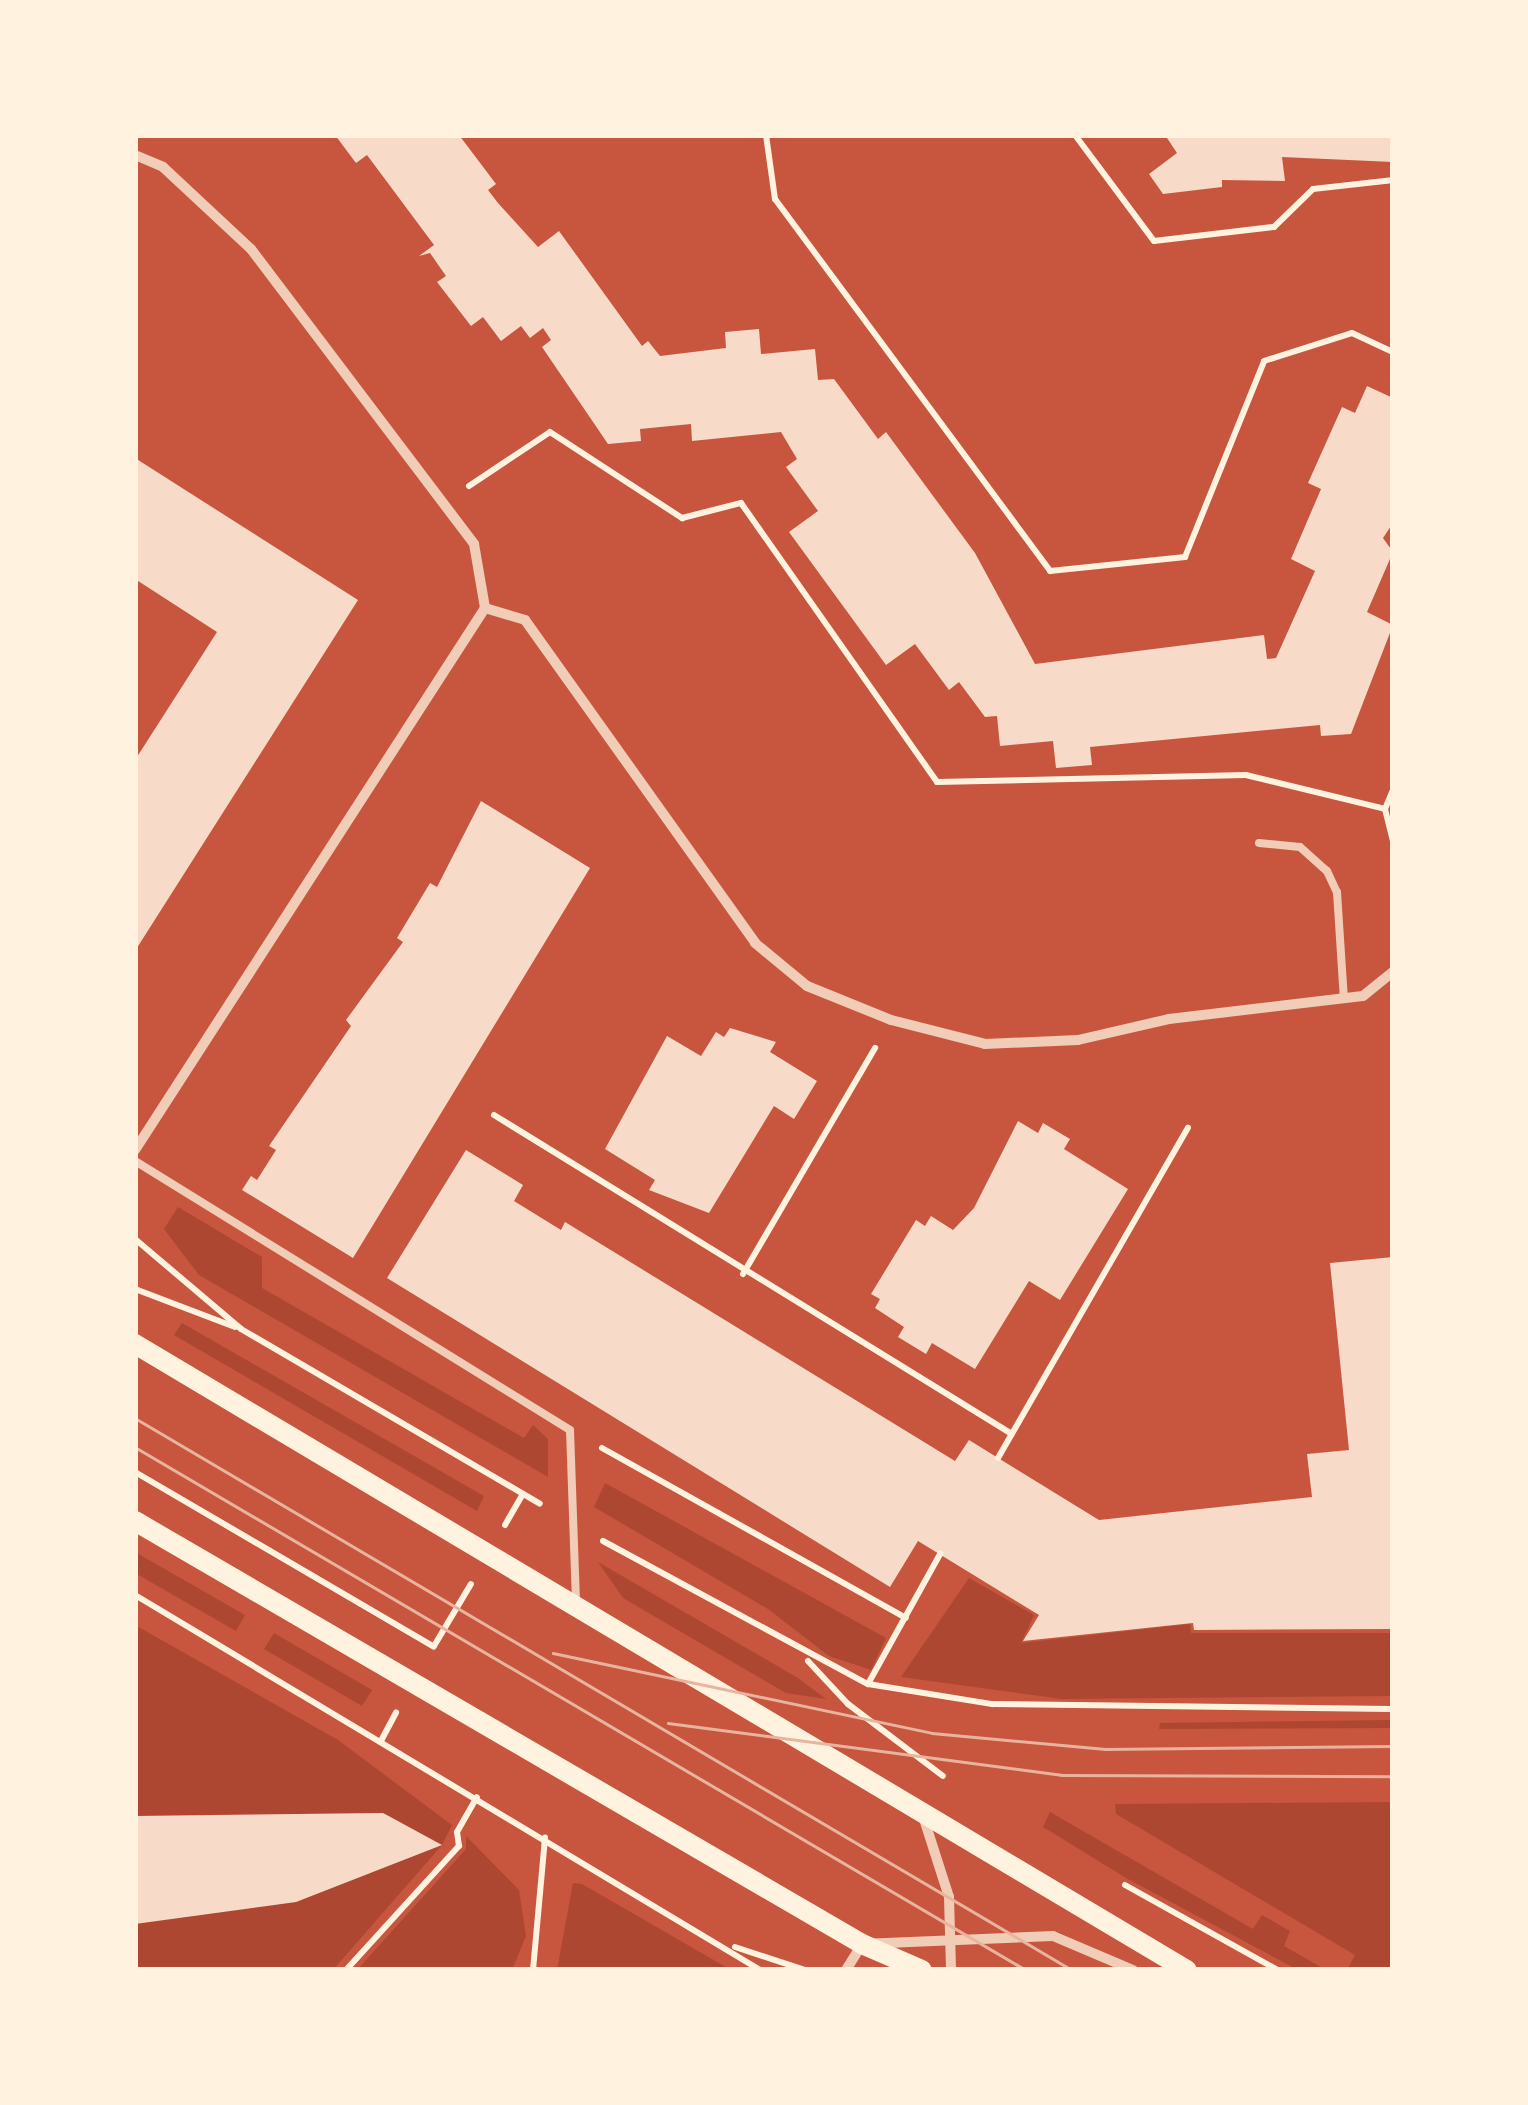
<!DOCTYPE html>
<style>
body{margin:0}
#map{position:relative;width:1528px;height:2105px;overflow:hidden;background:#c8553d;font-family:"DM Sans",sans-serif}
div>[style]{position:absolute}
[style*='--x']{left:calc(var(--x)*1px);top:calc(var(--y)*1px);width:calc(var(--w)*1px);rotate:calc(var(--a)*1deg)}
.green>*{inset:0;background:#ae4732}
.building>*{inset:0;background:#f7dbc8}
.path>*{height:6px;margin:-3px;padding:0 3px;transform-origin:3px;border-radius:3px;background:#fff3e0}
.service>*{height:8px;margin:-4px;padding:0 4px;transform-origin:4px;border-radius:4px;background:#f1ccb7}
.minor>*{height:10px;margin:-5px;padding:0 5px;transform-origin:5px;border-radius:5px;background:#f1ccb7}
.secondary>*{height:20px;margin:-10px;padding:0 10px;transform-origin:10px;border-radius:10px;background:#fff3e0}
.tram>*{height:2.5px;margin:-1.25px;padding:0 1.25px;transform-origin:1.25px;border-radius:1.25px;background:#e9b49f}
span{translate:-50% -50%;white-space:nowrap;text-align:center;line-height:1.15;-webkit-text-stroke:10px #fff3e0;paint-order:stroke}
.frame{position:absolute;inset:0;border:138px solid #fff3e0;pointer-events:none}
</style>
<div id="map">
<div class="green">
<i style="clip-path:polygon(178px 1207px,262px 1257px,262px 1288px,524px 1438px,533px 1425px,548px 1439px,548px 1477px,199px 1275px,164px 1229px)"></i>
<i style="clip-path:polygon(182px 1323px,484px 1496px,477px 1511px,174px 1335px)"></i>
<i style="clip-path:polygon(605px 1483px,886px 1638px,871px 1670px,829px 1656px,768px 1609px,594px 1507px)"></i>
<i style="clip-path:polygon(135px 1552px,245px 1615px,236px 1631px,135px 1573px)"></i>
<i style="clip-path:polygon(598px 1562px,798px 1678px,826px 1699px,786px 1693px,623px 1598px)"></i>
<i style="clip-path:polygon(969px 1578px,1034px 1615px,1021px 1643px,1190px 1624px,1191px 1633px,1393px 1633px,1393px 1696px,1062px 1699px,901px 1677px)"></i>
<i style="clip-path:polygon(135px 1625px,338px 1740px,452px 1825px,442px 1845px,333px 1970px,135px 1970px,135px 1923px,296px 1902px,441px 1845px,383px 1813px,135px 1816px)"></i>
<i style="clip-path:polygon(274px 1633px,372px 1690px,362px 1706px,264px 1649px)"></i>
<i style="clip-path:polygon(1393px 1720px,1393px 1728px,1159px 1729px,1160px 1723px)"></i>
<i style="clip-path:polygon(1393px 1802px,1393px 1970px,1347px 1970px,1355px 1955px,1116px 1814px,1115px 1804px)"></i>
<i style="clip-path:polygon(1050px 1812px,1253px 1929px,1262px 1915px,1290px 1931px,1284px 1946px,1326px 1970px,1298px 1970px,1126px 1878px,1043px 1827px)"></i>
<i style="clip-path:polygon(466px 1836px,519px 1890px,526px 1936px,512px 1970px,357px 1970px,466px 1849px)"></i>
<i style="clip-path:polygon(573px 1883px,582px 1884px,731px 1970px,557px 1970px)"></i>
</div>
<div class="building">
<i style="clip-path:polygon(335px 135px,459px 135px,496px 184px,488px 190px,498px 203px,538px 247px,559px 231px,642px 346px,648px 341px,660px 356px,726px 348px,725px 332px,759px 329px,761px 354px,815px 349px,818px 380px,834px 379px,878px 439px,886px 432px,975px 553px,1035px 664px,1264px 635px,1267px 659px,1276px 658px,1315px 571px,1291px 559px,1321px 489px,1308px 483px,1342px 407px,1355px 413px,1367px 386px,1393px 398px,1393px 523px,1383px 538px,1393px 552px,1367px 612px,1393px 625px,1351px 734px,1321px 736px,1320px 725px,1090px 747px,1092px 765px,1056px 768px,1053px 741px,1000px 746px,997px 716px,985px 717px,959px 682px,949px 690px,915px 644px,886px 665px,789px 532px,818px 511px,786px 467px,797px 459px,781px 432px,692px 441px,691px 424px,640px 429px,641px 441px,608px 444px,542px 347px,551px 340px,543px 328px,530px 338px,521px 326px,501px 341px,483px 317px,471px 326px,437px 282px,446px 276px,430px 253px,419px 256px,434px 245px,367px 155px,356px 163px)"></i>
<i style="clip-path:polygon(1165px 135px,1393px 135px,1393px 162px,1282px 157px,1285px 181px,1222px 180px,1222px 187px,1163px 194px,1149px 174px,1177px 153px)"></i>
<i style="clip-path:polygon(135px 458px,358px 600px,135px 951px,135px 760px,217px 632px,135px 579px)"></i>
<i style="clip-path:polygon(481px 801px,590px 868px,353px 1258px,242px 1190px,251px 1176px,257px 1180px,276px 1150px,269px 1146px,351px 1026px,346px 1020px,403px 942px,397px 938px,430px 883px,437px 887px)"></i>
<i style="clip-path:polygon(730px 1028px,776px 1042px,770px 1052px,817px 1081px,794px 1119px,774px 1106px,709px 1213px,649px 1190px,655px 1180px,605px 1149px,667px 1036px,701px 1056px,716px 1032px,724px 1037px)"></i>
<i style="clip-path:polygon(1018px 1121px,1038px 1133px,1043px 1123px,1070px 1139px,1064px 1149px,1128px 1189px,1060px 1300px,1029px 1281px,975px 1369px,932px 1343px,926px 1354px,898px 1337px,904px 1327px,875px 1308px,880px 1299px,871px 1294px,916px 1220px,925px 1226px,931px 1216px,953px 1230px,974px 1208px)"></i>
<i style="clip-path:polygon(466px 1150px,523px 1185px,514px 1201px,561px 1230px,565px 1222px,955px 1461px,969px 1440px,1099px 1520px,1312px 1497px,1307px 1454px,1349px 1450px,1330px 1263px,1393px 1257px,1393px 1629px,1194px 1630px,1193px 1623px,1023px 1641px,1039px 1615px,918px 1541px,890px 1587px,387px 1278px)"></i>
<i style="clip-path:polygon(383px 1813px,442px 1845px,296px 1902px,135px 1924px,135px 1816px)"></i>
</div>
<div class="path">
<i style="--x:766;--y:135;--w:65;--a:82"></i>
<i style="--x:775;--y:199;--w:463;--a:53.5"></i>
<i style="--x:1050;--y:571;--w:136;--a:-5.9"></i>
<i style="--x:1185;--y:557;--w:211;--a:-68"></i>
<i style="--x:1264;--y:361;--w:92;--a:-17.7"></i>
<i style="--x:1352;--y:333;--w:45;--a:24.9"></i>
<i style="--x:1075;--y:135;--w:132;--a:53.3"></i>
<i style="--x:1154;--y:241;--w:121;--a:-6.7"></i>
<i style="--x:1274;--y:227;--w:54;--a:-44.3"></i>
<i style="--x:1313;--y:189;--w:81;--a:-6.4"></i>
<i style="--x:469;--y:486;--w:97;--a:-33.7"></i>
<i style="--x:550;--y:432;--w:158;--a:33.1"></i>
<i style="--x:682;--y:518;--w:61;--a:-14.3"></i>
<i style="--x:741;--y:503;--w:341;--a:54.9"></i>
<i style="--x:937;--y:782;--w:309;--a:-1.3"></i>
<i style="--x:1246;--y:775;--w:143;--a:13.7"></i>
<i style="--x:1393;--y:790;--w:21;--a:113"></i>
<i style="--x:1385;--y:809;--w:33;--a:76"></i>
<i style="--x:494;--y:1115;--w:608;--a:31.63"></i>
<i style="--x:135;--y:1239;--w:139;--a:40.3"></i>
<i style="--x:241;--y:1329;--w:346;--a:30.3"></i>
<i style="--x:743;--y:1274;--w:262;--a:-59.7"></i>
<i style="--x:135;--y:1289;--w:107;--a:20.8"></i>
<i style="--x:602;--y:1448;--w:348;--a:29.2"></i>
<i style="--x:998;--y:1458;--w:381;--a:-60.1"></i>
<i style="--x:135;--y:1472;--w:346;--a:30.3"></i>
<i style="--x:505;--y:1525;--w:36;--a:-60"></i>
<i style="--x:603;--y:1541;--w:301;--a:28.4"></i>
<i style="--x:868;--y:1684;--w:126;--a:9.2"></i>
<i style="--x:992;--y:1704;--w:401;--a:0.7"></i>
<i style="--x:135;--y:1595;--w:729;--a:30.96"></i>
<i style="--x:434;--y:1646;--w:72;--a:-59.2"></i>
<i style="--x:808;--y:1661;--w:59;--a:47.1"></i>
<i style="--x:848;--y:1704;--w:119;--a:37.2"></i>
<i style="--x:868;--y:1684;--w:149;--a:-61"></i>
<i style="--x:382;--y:1739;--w:30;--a:-62"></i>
<i style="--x:1125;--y:1885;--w:175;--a:29.1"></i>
<i style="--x:735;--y:1947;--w:74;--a:18.2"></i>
<i style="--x:346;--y:1970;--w:168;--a:-47.7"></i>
<i style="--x:459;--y:1846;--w:14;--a:-98"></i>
<i style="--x:457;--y:1832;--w:40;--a:-60.3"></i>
<i style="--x:533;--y:1970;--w:133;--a:-84.8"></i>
</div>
<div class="service">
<i style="--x:1259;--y:843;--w:41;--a:5.6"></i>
<i style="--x:1300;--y:847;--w:36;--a:42"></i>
<i style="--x:1327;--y:871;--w:23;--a:65"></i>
<i style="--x:1337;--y:892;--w:107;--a:86.3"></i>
<i style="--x:135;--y:1161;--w:511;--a:31.73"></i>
<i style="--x:570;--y:1430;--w:172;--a:88"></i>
</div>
<div class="minor">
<i style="--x:135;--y:155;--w:30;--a:23"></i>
<i style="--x:163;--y:167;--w:120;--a:43"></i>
<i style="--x:251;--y:249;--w:370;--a:52.9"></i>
<i style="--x:474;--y:544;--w:65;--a:80.2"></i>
<i style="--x:485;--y:608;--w:645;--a:122.85"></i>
<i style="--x:485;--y:608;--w:42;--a:16.7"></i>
<i style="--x:525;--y:620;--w:397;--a:54.5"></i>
<i style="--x:755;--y:943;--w:67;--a:39.6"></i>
<i style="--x:807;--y:986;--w:91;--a:22"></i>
<i style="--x:891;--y:1020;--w:97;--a:14.3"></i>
<i style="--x:985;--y:1044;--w:93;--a:-2.5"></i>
<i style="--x:1078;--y:1040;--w:93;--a:-13"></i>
<i style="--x:1169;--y:1019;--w:195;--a:-6.8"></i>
<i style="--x:1363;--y:996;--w:38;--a:-39"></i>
<i style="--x:923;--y:1816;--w:85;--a:72.2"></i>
<i style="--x:949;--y:1897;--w:73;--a:88.4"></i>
<i style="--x:846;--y:1970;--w:31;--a:-58"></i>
<i style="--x:862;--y:1944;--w:191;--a:-2.4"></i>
<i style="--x:1053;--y:1936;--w:87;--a:23"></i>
</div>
<div class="secondary">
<i style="--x:135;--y:1344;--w:1224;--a:30.76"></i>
<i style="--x:135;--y:1521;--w:841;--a:30.19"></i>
<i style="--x:862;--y:1944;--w:65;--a:23.4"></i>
</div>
<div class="tram">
<i style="--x:135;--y:1418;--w:1088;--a:30.5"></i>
<i style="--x:135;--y:1447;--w:1033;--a:30.41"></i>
<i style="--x:553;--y:1653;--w:387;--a:11.9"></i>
<i style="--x:932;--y:1733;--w:174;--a:5.3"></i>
<i style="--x:1105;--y:1749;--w:288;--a:-0.6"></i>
<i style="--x:668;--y:1723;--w:396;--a:7.5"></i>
<i style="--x:1061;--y:1775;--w:332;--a:0.2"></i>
</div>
<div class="frame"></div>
</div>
